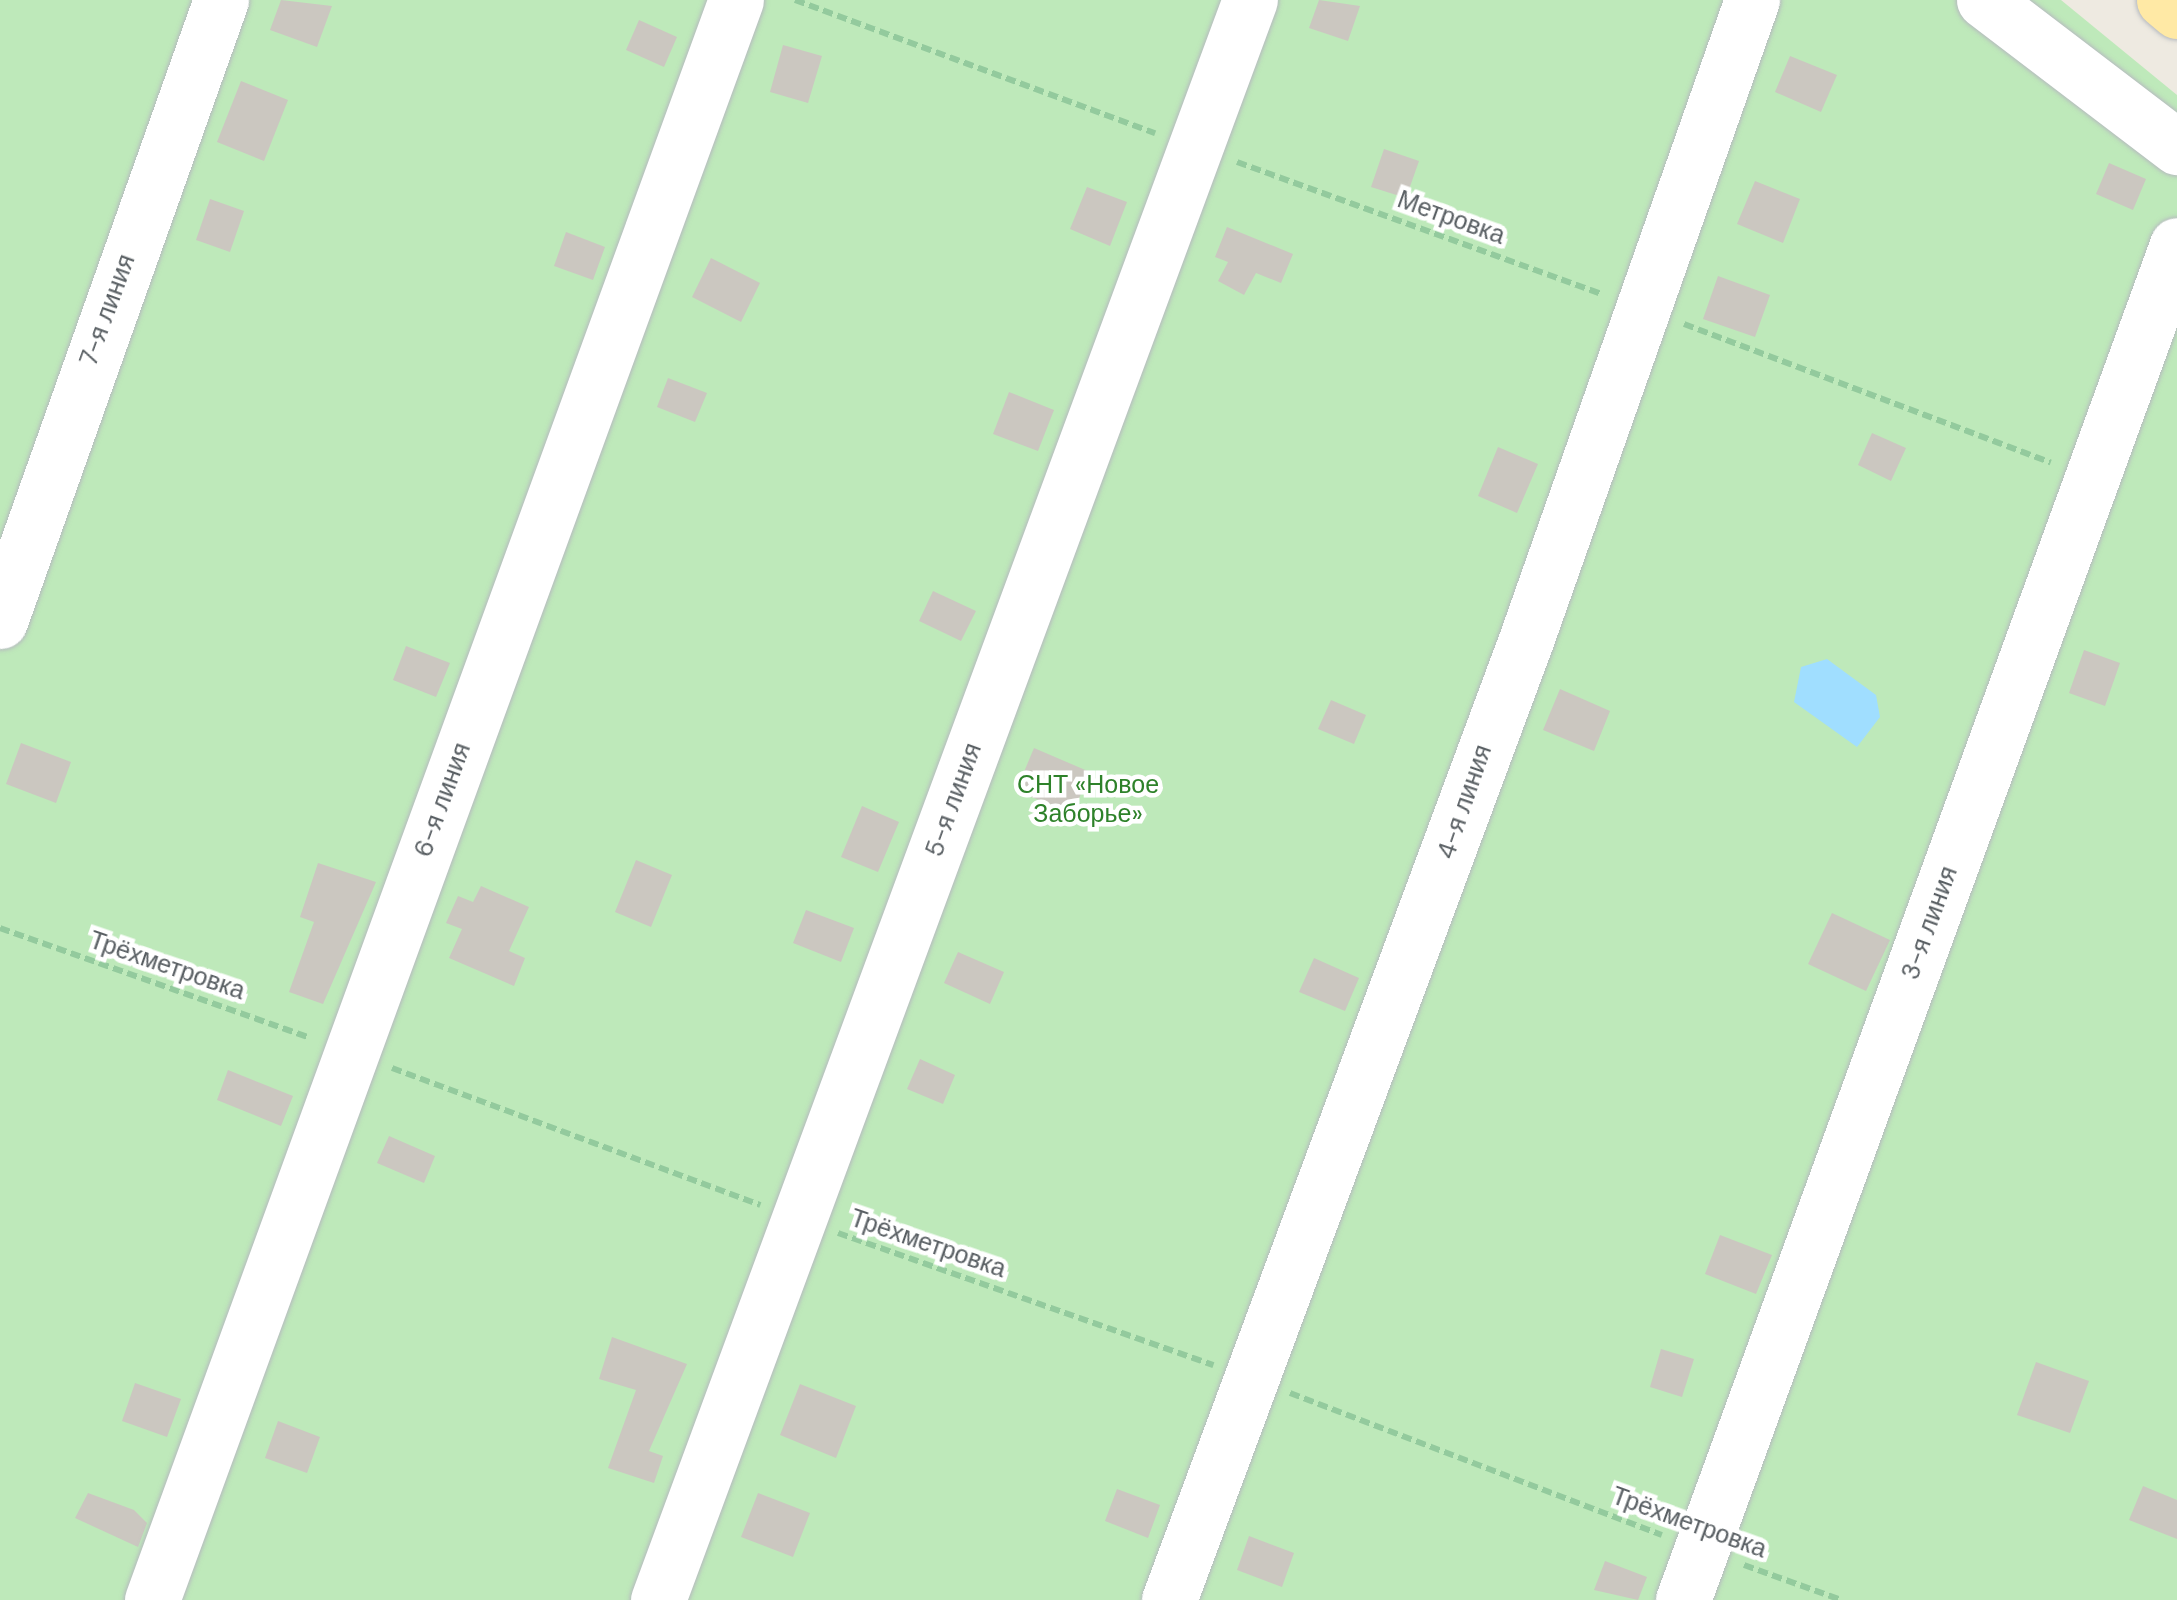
<!DOCTYPE html>
<meta charset="utf-8">
<style>
body{margin:0}
#map{position:relative;width:2177px;height:1600px;overflow:hidden;background:#eeeae1;font-family:"DM Sans",sans-serif}
div>[style]{position:absolute}
[style*='--x']{left:calc(var(--x)*1px);top:calc(var(--y)*1px);width:calc(var(--w)*1px);rotate:calc(var(--a)*1deg)}
.green>*{inset:0;background:#bee9ba}
.water>*{inset:0;background:#a0deff}
.building>*{inset:0;background:#cbc7c0}
.path>*{height:6px;margin-top:-3px;transform-origin:0;background:repeating-linear-gradient(90deg,#93ca9d 0 10px,transparent 0 15px)}
.roads{filter:drop-shadow(0 0 2px #b6babf) drop-shadow(0 0 2px #b6babf)}
.minor>*{height:55px;margin:-27.5px;padding:0 27.5px;transform-origin:27.5px;border-radius:27.5px;background:#fff}
.major>*{height:55px;margin:-27.5px;padding:0 27.5px;transform-origin:27.5px;border-radius:27.5px;background:#ffe9a5}
span{translate:-50% -50%;white-space:nowrap;text-align:center;line-height:1.15;-webkit-text-stroke:9px #fff;paint-order:stroke}
.street-label{font-size:25px;color:#595f63}
.park-label{font-size:25px;color:#2e822a}
</style>
<div id="map">
<div class="green">
<i style="clip-path:polygon(0 0,2061px 0,2177px 95px,2177px 1600px,0 1600px)"></i>
</div>
<div class="water">
<i style="clip-path:polygon(1827px 659px,1876px 695px,1880px 717px,1857px 747px,1794px 702px,1801px 667px)"></i>
</div>
<div class="building">
<i style="clip-path:polygon(281px 0,332px 6px,317px 47px,270px 30px)"></i>
<i style="clip-path:polygon(1319px 0,1360px 6px,1348px 41px,1309px 28px)"></i>
<i style="clip-path:polygon(639px 20px,677px 37px,664px 67px,626px 50px)"></i>
<i style="clip-path:polygon(783px 45px,822px 56px,808px 103px,770px 92px)"></i>
<i style="clip-path:polygon(1790px 56px,1837px 75px,1821px 112px,1775px 92px)"></i>
<i style="clip-path:polygon(241px 81px,288px 100px,264px 161px,217px 142px)"></i>
<i style="clip-path:polygon(1384px 149px,1419px 161px,1406px 198px,1371px 187px)"></i>
<i style="clip-path:polygon(2109px 163px,2146px 179px,2133px 210px,2096px 194px)"></i>
<i style="clip-path:polygon(1755px 181px,1800px 199px,1783px 243px,1737px 224px)"></i>
<i style="clip-path:polygon(1087px 187px,1127px 202px,1110px 246px,1070px 229px)"></i>
<i style="clip-path:polygon(210px 199px,244px 211px,230px 252px,196px 240px)"></i>
<i style="clip-path:polygon(1227px 227px,1293px 254px,1281px 283px,1256px 273px,1244px 295px,1218px 281px,1228px 262px,1215px 257px)"></i>
<i style="clip-path:polygon(566px 232px,605px 247px,593px 280px,554px 266px)"></i>
<i style="clip-path:polygon(711px 258px,760px 283px,741px 322px,692px 297px)"></i>
<i style="clip-path:polygon(1718px 276px,1770px 295px,1755px 337px,1703px 319px)"></i>
<i style="clip-path:polygon(668px 378px,707px 393px,695px 422px,657px 407px)"></i>
<i style="clip-path:polygon(1009px 392px,1054px 410px,1038px 451px,993px 434px)"></i>
<i style="clip-path:polygon(1872px 433px,1906px 448px,1891px 481px,1858px 465px)"></i>
<i style="clip-path:polygon(1498px 447px,1538px 464px,1517px 513px,1478px 496px)"></i>
<i style="clip-path:polygon(933px 591px,976px 611px,961px 641px,919px 621px)"></i>
<i style="clip-path:polygon(406px 646px,450px 663px,436px 697px,393px 680px)"></i>
<i style="clip-path:polygon(2084px 650px,2120px 663px,2105px 706px,2069px 693px)"></i>
<i style="clip-path:polygon(1560px 689px,1610px 711px,1594px 751px,1543px 730px)"></i>
<i style="clip-path:polygon(1331px 700px,1366px 715px,1354px 744px,1318px 729px)"></i>
<i style="clip-path:polygon(21px 743px,71px 762px,56px 803px,6px 784px)"></i>
<i style="clip-path:polygon(1034px 748px,1090px 772px,1073px 813px,1016px 791px)"></i>
<i style="clip-path:polygon(862px 806px,899px 822px,878px 872px,841px 857px)"></i>
<i style="clip-path:polygon(636px 860px,672px 875px,651px 927px,615px 912px)"></i>
<i style="clip-path:polygon(318px 863px,376px 882px,323px 1004px,289px 992px,314px 922px,300px 917px)"></i>
<i style="clip-path:polygon(481px 886px,529px 907px,509px 951px,525px 958px,514px 986px,449px 958px,462px 929px,446px 923px,458px 896px,473px 902px)"></i>
<i style="clip-path:polygon(806px 910px,854px 928px,841px 962px,793px 943px)"></i>
<i style="clip-path:polygon(1832px 913px,1890px 940px,1866px 991px,1808px 964px)"></i>
<i style="clip-path:polygon(958px 952px,1004px 972px,990px 1004px,944px 983px)"></i>
<i style="clip-path:polygon(1314px 958px,1359px 978px,1345px 1011px,1299px 992px)"></i>
<i style="clip-path:polygon(920px 1059px,955px 1075px,943px 1104px,907px 1089px)"></i>
<i style="clip-path:polygon(228px 1070px,293px 1096px,281px 1126px,217px 1100px)"></i>
<i style="clip-path:polygon(389px 1136px,435px 1156px,424px 1183px,377px 1163px)"></i>
<i style="clip-path:polygon(1720px 1235px,1772px 1255px,1756px 1294px,1705px 1274px)"></i>
<i style="clip-path:polygon(612px 1337px,687px 1364px,649px 1451px,663px 1456px,654px 1483px,608px 1468px,636px 1390px,599px 1379px)"></i>
<i style="clip-path:polygon(1661px 1349px,1694px 1359px,1682px 1397px,1650px 1387px)"></i>
<i style="clip-path:polygon(2036px 1362px,2089px 1381px,2070px 1433px,2017px 1415px)"></i>
<i style="clip-path:polygon(135px 1383px,181px 1399px,167px 1437px,122px 1421px)"></i>
<i style="clip-path:polygon(800px 1384px,856px 1406px,836px 1458px,780px 1435px)"></i>
<i style="clip-path:polygon(278px 1421px,320px 1437px,307px 1473px,265px 1458px)"></i>
<i style="clip-path:polygon(2143px 1486px,2177px 1500px,2177px 1539px,2129px 1520px)"></i>
<i style="clip-path:polygon(1117px 1489px,1160px 1505px,1148px 1538px,1105px 1521px)"></i>
<i style="clip-path:polygon(88px 1493px,134px 1510px,147px 1523px,138px 1547px,75px 1518px)"></i>
<i style="clip-path:polygon(758px 1493px,810px 1513px,793px 1557px,741px 1537px)"></i>
<i style="clip-path:polygon(1249px 1536px,1294px 1553px,1282px 1587px,1237px 1570px)"></i>
<i style="clip-path:polygon(1605px 1561px,1647px 1577px,1638px 1600px,1594px 1590px)"></i>
</div>
<div class="path">
<i style="--x:795;--y:0;--w:384;--a:20.3"></i>
<i style="--x:1237;--y:162;--w:388;--a:19.9"></i>
<i style="--x:1684;--y:324;--w:392;--a:20.7"></i>
<i style="--x:0;--y:928;--w:329;--a:19.5"></i>
<i style="--x:392;--y:1068;--w:393;--a:20.4"></i>
<i style="--x:838;--y:1233;--w:398;--a:19.4"></i>
<i style="--x:1290;--y:1393;--w:398;--a:20.9"></i>
<i style="--x:1744;--y:1565;--w:103;--a:19.8"></i>
</div>
<div class="roads">
<div class="minor">
<i style="--x:1984;--y:0;--w:243;--a:37.3"></i>
<i style="--x:0;--y:621;--w:659;--a:-70.41"></i>
<i style="--x:152;--y:1600;--w:1703;--a:-69.95"></i>
<i style="--x:658;--y:1600;--w:1706;--a:-69.7"></i>
<i style="--x:1169;--y:1600;--w:1021;--a:-69.6"></i>
<i style="--x:1525;--y:643;--w:682;--a:-70.56"></i>
<i style="--x:1683;--y:1600;--w:1442;--a:-69.97"></i>
</div>
<div class="major">
<i style="--x:2164;--y:0;--w:17;--a:40"></i>
</div>
</div>
<div class="street-label">
<span style="left:1451px;top:218px;rotate:20deg">Метровка</span>
<span style="left:108px;top:310px;rotate:-70deg">7-я линия</span>
<span style="left:443px;top:800px;rotate:-70deg">6-я линия</span>
<span style="left:954px;top:800px;rotate:-70deg">5-я линия</span>
<span style="left:1465px;top:802px;rotate:-71deg">4-я линия</span>
<span style="left:1930px;top:923px;rotate:-70deg">3-я линия</span>
<span style="left:167px;top:966px;rotate:19deg">Трёхметровка</span>
<span style="left:928px;top:1244px;rotate:19deg">Трёхметровка</span>
<span style="left:1689px;top:1523px;rotate:20deg">Трёхметровка</span>
</div>
<div class="park-label">
<span style="left:1088px;top:800px">СНТ «Новое<br>Заборье»</span>
</div>
</div>
